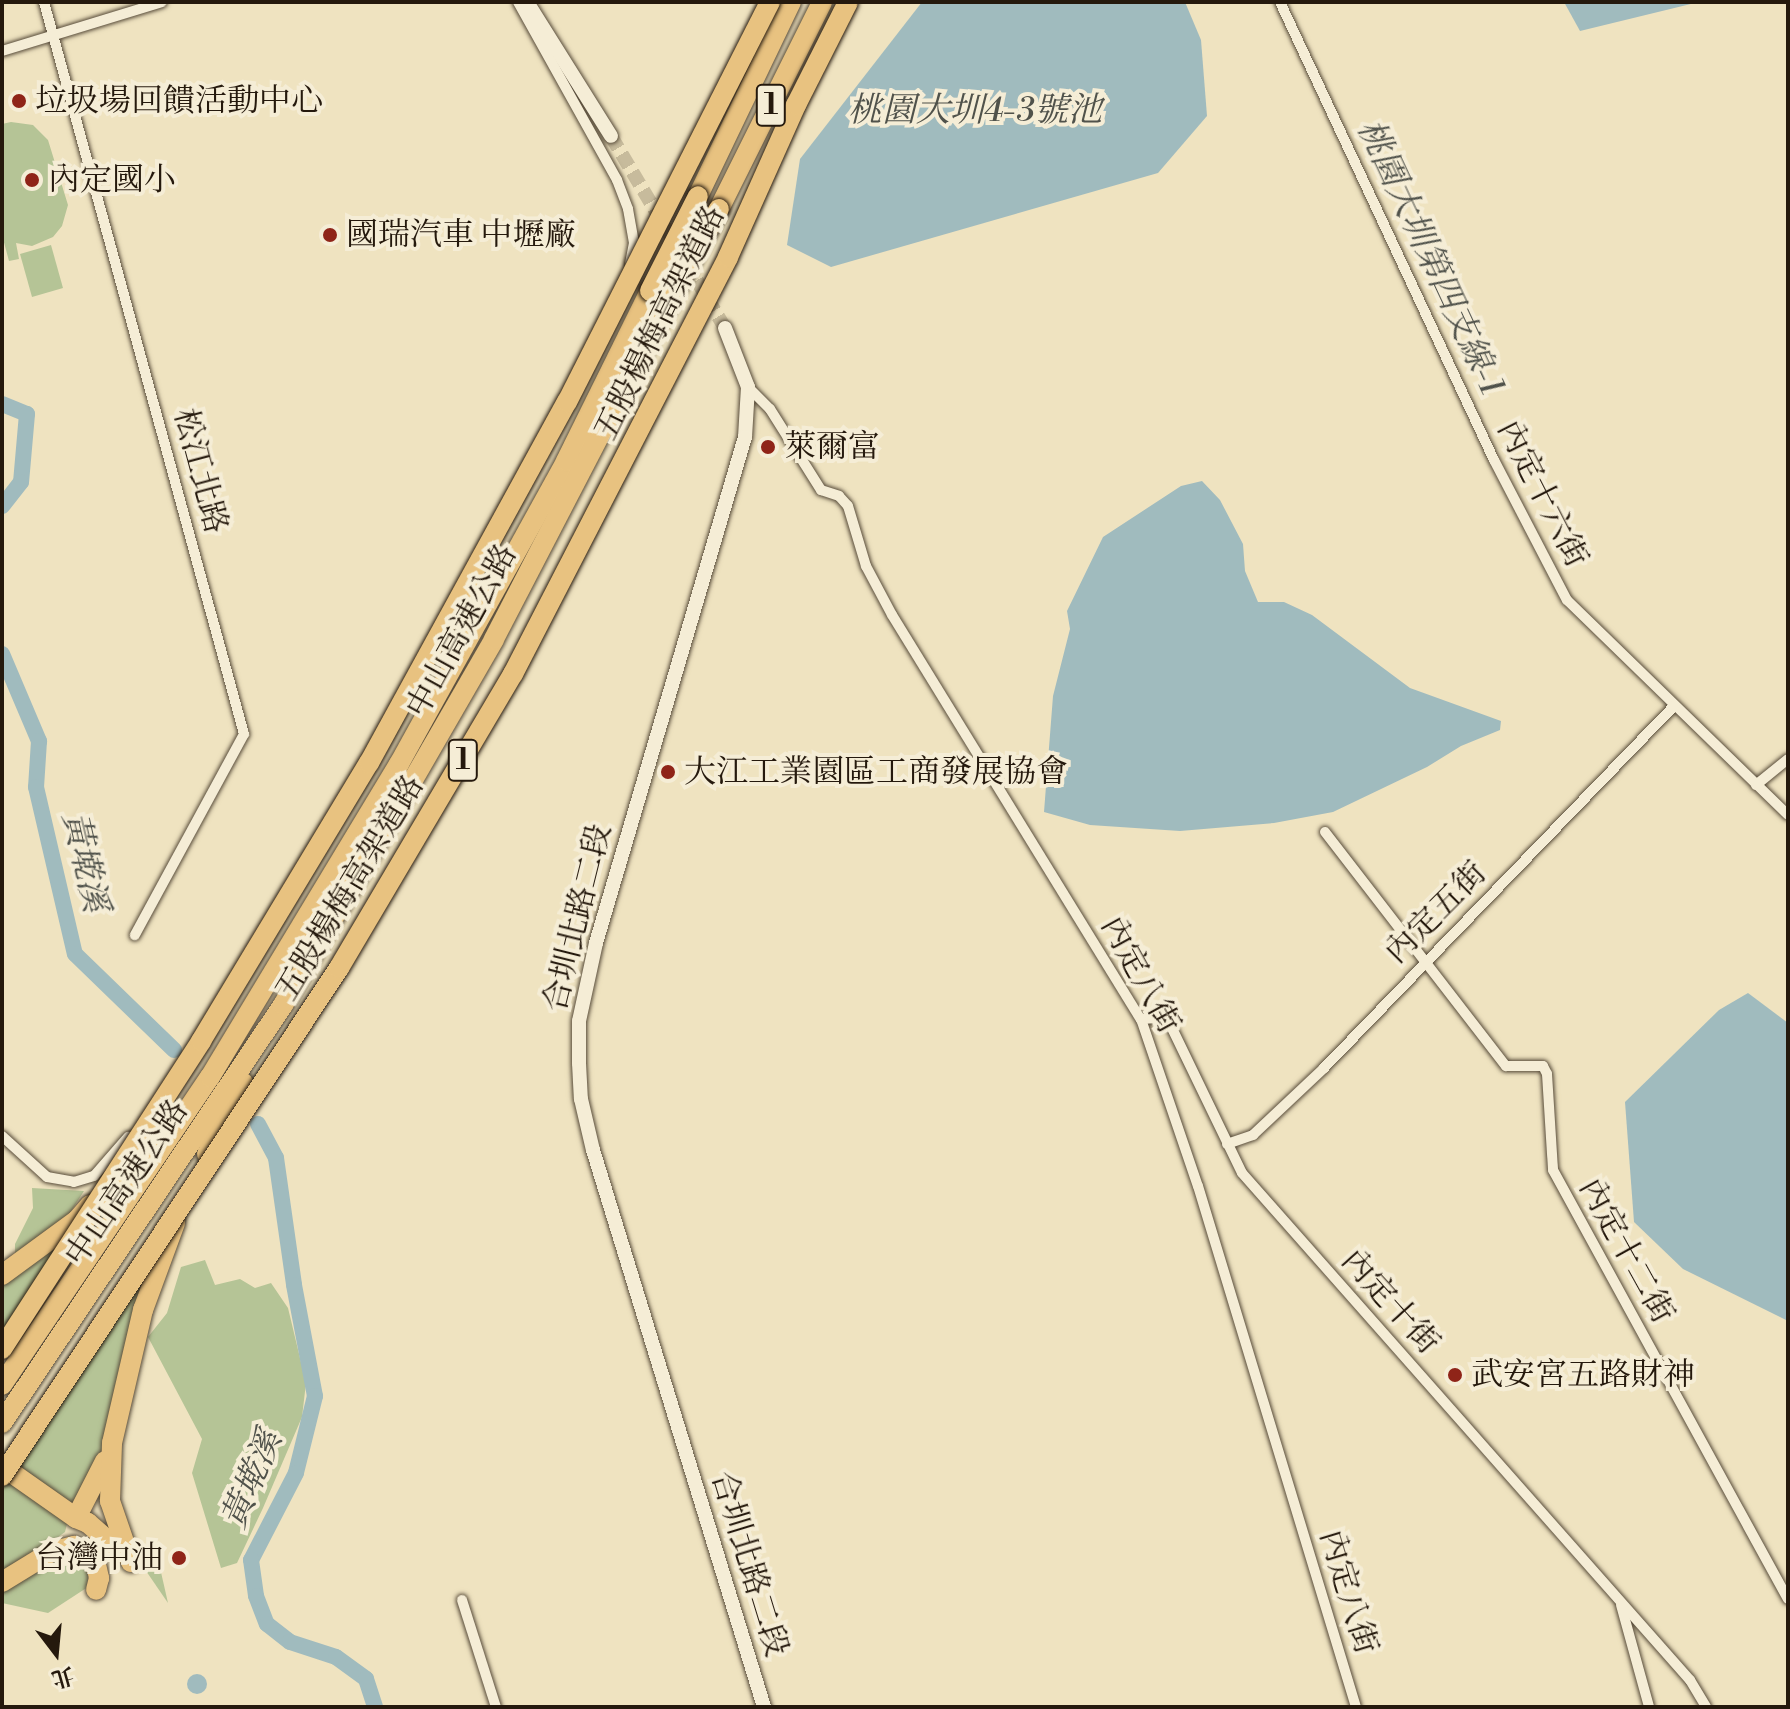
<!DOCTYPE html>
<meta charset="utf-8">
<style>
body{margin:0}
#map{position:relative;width:1790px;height:1709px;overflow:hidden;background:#efe3c0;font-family:"Libre Bodoni","Noto Serif TC",serif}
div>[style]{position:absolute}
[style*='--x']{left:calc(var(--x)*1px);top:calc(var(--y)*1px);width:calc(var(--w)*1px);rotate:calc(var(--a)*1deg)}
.green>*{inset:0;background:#b5c496}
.water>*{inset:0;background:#a0bbbe}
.round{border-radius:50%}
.river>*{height:16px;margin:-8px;padding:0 8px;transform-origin:8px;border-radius:8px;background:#a0bbbe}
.secondary-tunnel>*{height:14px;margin-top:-7px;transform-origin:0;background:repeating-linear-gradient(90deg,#c7bb9c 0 14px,transparent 0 21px)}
.roads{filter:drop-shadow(0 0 2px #584c3a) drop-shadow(0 0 2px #584c3a)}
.street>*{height:10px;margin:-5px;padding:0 5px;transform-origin:5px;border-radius:5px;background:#f5edd6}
.secondary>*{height:14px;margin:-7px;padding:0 7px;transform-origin:7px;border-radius:7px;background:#f5edd6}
.highway>*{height:20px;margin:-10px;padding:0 10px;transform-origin:10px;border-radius:10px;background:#e8c280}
.bridges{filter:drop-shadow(0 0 2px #25190d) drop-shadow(0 0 2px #25190d)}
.highway-bridge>*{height:20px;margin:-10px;padding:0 10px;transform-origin:10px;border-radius:10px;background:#e8c280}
.dots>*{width:22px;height:22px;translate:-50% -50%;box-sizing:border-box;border:4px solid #f5edd6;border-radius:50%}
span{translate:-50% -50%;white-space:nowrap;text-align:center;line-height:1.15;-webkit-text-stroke:8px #f5edd6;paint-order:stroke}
.shield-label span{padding:2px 6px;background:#f5edd6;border:2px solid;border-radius:6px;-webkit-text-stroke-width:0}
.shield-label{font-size:30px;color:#25190d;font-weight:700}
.poi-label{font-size:32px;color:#25190d}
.left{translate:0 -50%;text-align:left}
.right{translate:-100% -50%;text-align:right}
.street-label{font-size:32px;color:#25190d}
.water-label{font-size:34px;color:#50524b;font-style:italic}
.frame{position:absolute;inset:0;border:4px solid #25190d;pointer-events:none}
.north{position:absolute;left:16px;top:1613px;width:80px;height:80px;-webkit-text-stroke:6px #f5edd6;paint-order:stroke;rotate:164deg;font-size:22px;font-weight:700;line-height:32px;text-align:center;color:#25190d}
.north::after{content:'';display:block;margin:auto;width:28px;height:36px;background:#25190d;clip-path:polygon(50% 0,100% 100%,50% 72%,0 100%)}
</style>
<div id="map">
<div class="green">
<i style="clip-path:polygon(11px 122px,33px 125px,48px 140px,68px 205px,62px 226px,53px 237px,32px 246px,16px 243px,19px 259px,9px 261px,2px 235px,2px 124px)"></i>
<i style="clip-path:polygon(51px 245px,63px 288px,32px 297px,20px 254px)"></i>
<i style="clip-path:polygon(32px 1188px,84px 1191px,64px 1222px,15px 1255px,15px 1244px,33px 1208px)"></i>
<i style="clip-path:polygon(181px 1189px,95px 1476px,73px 1506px,5px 1460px)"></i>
<i style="clip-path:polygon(74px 1230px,2px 1339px,2px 1284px)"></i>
<i style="clip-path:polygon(205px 1260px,215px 1285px,240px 1279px,255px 1288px,271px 1283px,288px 1308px,306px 1383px,302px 1417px,263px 1508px,237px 1563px,221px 1568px,192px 1473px,202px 1439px,148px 1337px,167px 1313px,181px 1267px)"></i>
<i style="clip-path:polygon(2px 1473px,68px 1520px,65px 1532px,2px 1578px)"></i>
<i style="clip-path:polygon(150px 1555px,158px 1559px,168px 1603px,144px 1568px,145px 1558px)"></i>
<i style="clip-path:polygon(87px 1556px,91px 1585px,48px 1613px,2px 1603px,2px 1591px,54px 1557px)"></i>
</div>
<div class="water">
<i style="clip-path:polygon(922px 2px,1185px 2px,1201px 40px,1207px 116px,1158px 173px,831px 267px,787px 245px,800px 159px)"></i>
<i style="clip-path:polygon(1564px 2px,1699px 2px,1580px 31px)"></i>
<i style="clip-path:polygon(1202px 481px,1220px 500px,1243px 544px,1245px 571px,1258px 602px,1284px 602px,1312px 615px,1410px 688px,1501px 721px,1500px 730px,1461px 746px,1427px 767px,1333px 812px,1274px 823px,1180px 831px,1090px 825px,1044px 812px,1053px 696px,1070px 629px,1067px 611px,1103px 537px,1181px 486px)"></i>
<i style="clip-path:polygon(1748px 993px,1788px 1023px,1788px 1321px,1683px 1269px,1634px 1222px,1625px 1102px,1719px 1010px)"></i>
<i class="round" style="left:187px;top:1674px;width:20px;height:20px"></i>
</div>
<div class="river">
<i style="--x:2;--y:404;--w:27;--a:22"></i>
<i style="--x:27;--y:414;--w:68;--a:95"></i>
<i style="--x:21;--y:482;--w:31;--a:128"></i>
<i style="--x:2;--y:654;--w:95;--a:67"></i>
<i style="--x:39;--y:741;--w:46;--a:93.7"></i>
<i style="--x:36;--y:787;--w:171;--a:76.9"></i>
<i style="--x:75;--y:954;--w:138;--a:44.1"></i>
<i style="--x:258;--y:1124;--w:38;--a:62"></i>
<i style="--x:276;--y:1158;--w:128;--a:81.9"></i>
<i style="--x:294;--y:1285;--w:113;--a:79.3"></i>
<i style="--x:315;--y:1396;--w:79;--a:103.9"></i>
<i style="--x:296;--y:1473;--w:98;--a:117.3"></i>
<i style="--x:251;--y:1560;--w:36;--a:82"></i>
<i style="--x:256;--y:1596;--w:30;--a:69"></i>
<i style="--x:267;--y:1624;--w:29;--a:38"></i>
<i style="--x:290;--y:1642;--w:48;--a:18.1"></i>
<i style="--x:336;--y:1657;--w:37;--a:36"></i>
<i style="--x:366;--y:1679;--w:29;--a:72"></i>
</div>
<div class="secondary-tunnel">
<i style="--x:611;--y:136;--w:223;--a:59.3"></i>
</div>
<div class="roads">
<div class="street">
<i style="--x:44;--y:2;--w:759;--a:74.72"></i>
<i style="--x:244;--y:734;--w:229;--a:118.5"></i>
<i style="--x:518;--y:2;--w:204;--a:60.9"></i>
<i style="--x:617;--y:180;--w:31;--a:69"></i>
<i style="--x:628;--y:209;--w:35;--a:80"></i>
<i style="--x:634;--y:243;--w:20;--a:101"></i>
<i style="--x:1280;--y:2;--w:506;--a:64.96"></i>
<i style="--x:1494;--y:460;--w:158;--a:62.5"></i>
<i style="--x:1567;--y:600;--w:308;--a:44.2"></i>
<i style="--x:2;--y:51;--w:167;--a:-17"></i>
<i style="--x:748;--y:387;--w:31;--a:45"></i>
<i style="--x:770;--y:409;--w:96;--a:57.8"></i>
<i style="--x:821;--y:490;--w:19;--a:18"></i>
<i style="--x:839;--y:496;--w:13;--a:48"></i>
<i style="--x:848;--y:506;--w:63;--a:73.3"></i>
<i style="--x:866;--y:566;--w:55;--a:62"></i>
<i style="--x:892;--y:615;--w:475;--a:58.4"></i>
<i style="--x:1141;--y:1019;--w:176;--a:71.2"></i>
<i style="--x:1198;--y:1186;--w:544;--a:73.13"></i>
<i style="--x:1756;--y:785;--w:41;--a:-39.1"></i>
<i style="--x:1325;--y:832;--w:296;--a:52.3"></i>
<i style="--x:1506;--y:1066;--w:37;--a:0"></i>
<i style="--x:1543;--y:1066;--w:9;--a:63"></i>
<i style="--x:1547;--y:1074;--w:96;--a:86.4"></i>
<i style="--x:1553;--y:1170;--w:489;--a:61.3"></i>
<i style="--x:1141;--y:1019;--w:17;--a:-3"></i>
<i style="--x:1158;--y:1018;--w:13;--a:27"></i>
<i style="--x:1170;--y:1024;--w:165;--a:64.2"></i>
<i style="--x:1242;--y:1173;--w:677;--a:48.54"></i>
<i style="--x:1690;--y:1680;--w:31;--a:59"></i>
<i style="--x:2;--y:1136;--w:61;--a:42.3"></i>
<i style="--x:47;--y:1177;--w:27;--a:10"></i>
<i style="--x:74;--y:1182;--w:21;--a:-17"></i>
<i style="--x:94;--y:1176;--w:52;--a:-48.9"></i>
<i style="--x:1227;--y:1144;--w:28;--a:-19"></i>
<i style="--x:1253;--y:1135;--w:98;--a:-43.3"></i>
<i style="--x:1324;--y:1068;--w:504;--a:-45.97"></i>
<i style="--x:462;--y:1600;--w:112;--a:72.4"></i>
<i style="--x:1621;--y:1605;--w:106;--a:74.6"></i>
</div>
<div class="secondary">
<i style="--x:527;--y:2;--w:158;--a:57.9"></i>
<i style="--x:725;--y:328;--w:63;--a:68.7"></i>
<i style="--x:748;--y:387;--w:50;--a:93.4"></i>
<i style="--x:745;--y:437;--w:527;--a:106.41"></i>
<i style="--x:596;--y:943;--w:80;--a:102.3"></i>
<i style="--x:579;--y:1021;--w:42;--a:90"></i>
<i style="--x:579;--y:1063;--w:36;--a:87"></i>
<i style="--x:581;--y:1099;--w:52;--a:76.8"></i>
<i style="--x:593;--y:1150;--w:583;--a:72.93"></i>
</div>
<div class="highway">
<i style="--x:698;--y:196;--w:215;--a:-64.4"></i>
<i style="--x:719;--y:209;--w:231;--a:-63.5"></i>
<i style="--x:207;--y:1154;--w:80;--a:-63.1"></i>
<i style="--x:2;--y:1275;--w:93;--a:-36.3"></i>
<i style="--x:77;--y:1220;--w:20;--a:-49"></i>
<i style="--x:2;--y:1385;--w:372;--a:-56"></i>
<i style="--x:210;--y:1077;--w:366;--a:-58.9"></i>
<i style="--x:399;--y:764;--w:346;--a:-61.1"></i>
<i style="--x:566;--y:461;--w:190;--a:-63.7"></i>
<i style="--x:2;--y:1423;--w:504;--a:-56.09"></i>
<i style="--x:283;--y:1005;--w:422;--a:-60"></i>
<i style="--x:494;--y:639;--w:376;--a:-62.6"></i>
<i style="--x:2;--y:1466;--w:90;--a:35.1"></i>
<i style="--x:76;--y:1518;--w:13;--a:23"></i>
<i style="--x:88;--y:1523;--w:44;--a:41.3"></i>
<i style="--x:76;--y:1518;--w:64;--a:-63"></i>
<i style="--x:131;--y:1562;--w:65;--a:-109"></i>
<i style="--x:110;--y:1501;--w:58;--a:-88"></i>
<i style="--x:112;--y:1443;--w:137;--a:-76.9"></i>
<i style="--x:143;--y:1310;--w:93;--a:-69.8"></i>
<i style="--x:2;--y:1582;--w:57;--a:-31.5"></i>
<i style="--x:51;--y:1552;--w:24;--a:-15"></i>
<i style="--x:74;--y:1546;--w:22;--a:27"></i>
<i style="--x:94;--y:1556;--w:23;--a:77"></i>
<i style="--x:99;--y:1578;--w:12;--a:104"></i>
</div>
</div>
<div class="bridges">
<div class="highway-bridge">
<i style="--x:650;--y:291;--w:106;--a:-63.2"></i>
<i style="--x:667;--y:305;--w:109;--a:-61.6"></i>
<i style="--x:2;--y:1349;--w:367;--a:-57.1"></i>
<i style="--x:201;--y:1041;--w:325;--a:-58.9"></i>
<i style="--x:369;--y:763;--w:412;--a:-61.3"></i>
<i style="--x:567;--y:402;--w:449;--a:-63.1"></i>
<i style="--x:2;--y:1476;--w:610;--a:-56.44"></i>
<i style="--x:339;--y:968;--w:342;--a:-59.4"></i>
<i style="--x:513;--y:674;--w:469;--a:-62.7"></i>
<i style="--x:728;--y:257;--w:167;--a:-65.9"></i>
<i style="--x:796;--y:105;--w:115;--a:-63.2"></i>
</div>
</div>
<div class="dots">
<i style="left:19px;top:101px;background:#8f2418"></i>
<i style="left:32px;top:180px;background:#8f2418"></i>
<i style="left:330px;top:235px;background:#8f2418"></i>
<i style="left:768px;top:447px;background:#8f2418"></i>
<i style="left:668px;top:772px;background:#8f2418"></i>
<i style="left:1455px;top:1375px;background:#8f2418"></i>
<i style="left:179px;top:1558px;background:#8f2418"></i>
</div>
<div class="shield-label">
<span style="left:771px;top:105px">1</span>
<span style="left:463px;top:760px">1</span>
</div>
<div class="poi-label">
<span class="left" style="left:35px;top:101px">垃圾場回饋活動中心</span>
<span class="left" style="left:48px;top:180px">內定國小</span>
<span class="left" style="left:346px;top:235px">國瑞汽車 中壢廠</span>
<span class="left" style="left:784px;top:447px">萊爾富</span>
<span class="left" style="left:684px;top:772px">大江工業園區工商發展協會</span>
<span class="left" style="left:1471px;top:1375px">武安宮五路財神</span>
<span class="right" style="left:163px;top:1558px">台灣中油</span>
</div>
<div class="street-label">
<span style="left:660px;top:323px;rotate:-64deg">五股楊梅高架道路</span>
<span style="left:200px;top:471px;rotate:75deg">松江北路</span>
<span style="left:1542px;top:494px;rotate:63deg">內定十六街</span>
<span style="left:462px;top:631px;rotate:-61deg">中山高速公路</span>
<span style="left:350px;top:888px;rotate:-59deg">五股楊梅高架道路</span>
<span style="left:1436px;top:913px;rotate:-45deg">內定五街</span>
<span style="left:578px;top:918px;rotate:-76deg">合圳北路二段</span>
<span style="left:1140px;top:975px;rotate:61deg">內定八街</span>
<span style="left:127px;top:1183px;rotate:-56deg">中山高速公路</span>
<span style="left:1626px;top:1251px;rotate:61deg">內定十二街</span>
<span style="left:1390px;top:1302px;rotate:48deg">內定十街</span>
<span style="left:749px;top:1564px;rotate:73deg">合圳北路二段</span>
<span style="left:1348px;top:1592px;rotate:73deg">內定八街</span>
</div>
<div class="water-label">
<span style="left:975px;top:112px">桃園大圳4-3號池</span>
<span style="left:1429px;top:257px;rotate:65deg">桃園大圳第四支線-1</span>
<span style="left:84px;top:862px;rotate:77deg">黃墘溪</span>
<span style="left:253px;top:1480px;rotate:-67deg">黃墘溪</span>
</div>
<div class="frame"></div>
<div class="north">北</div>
</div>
